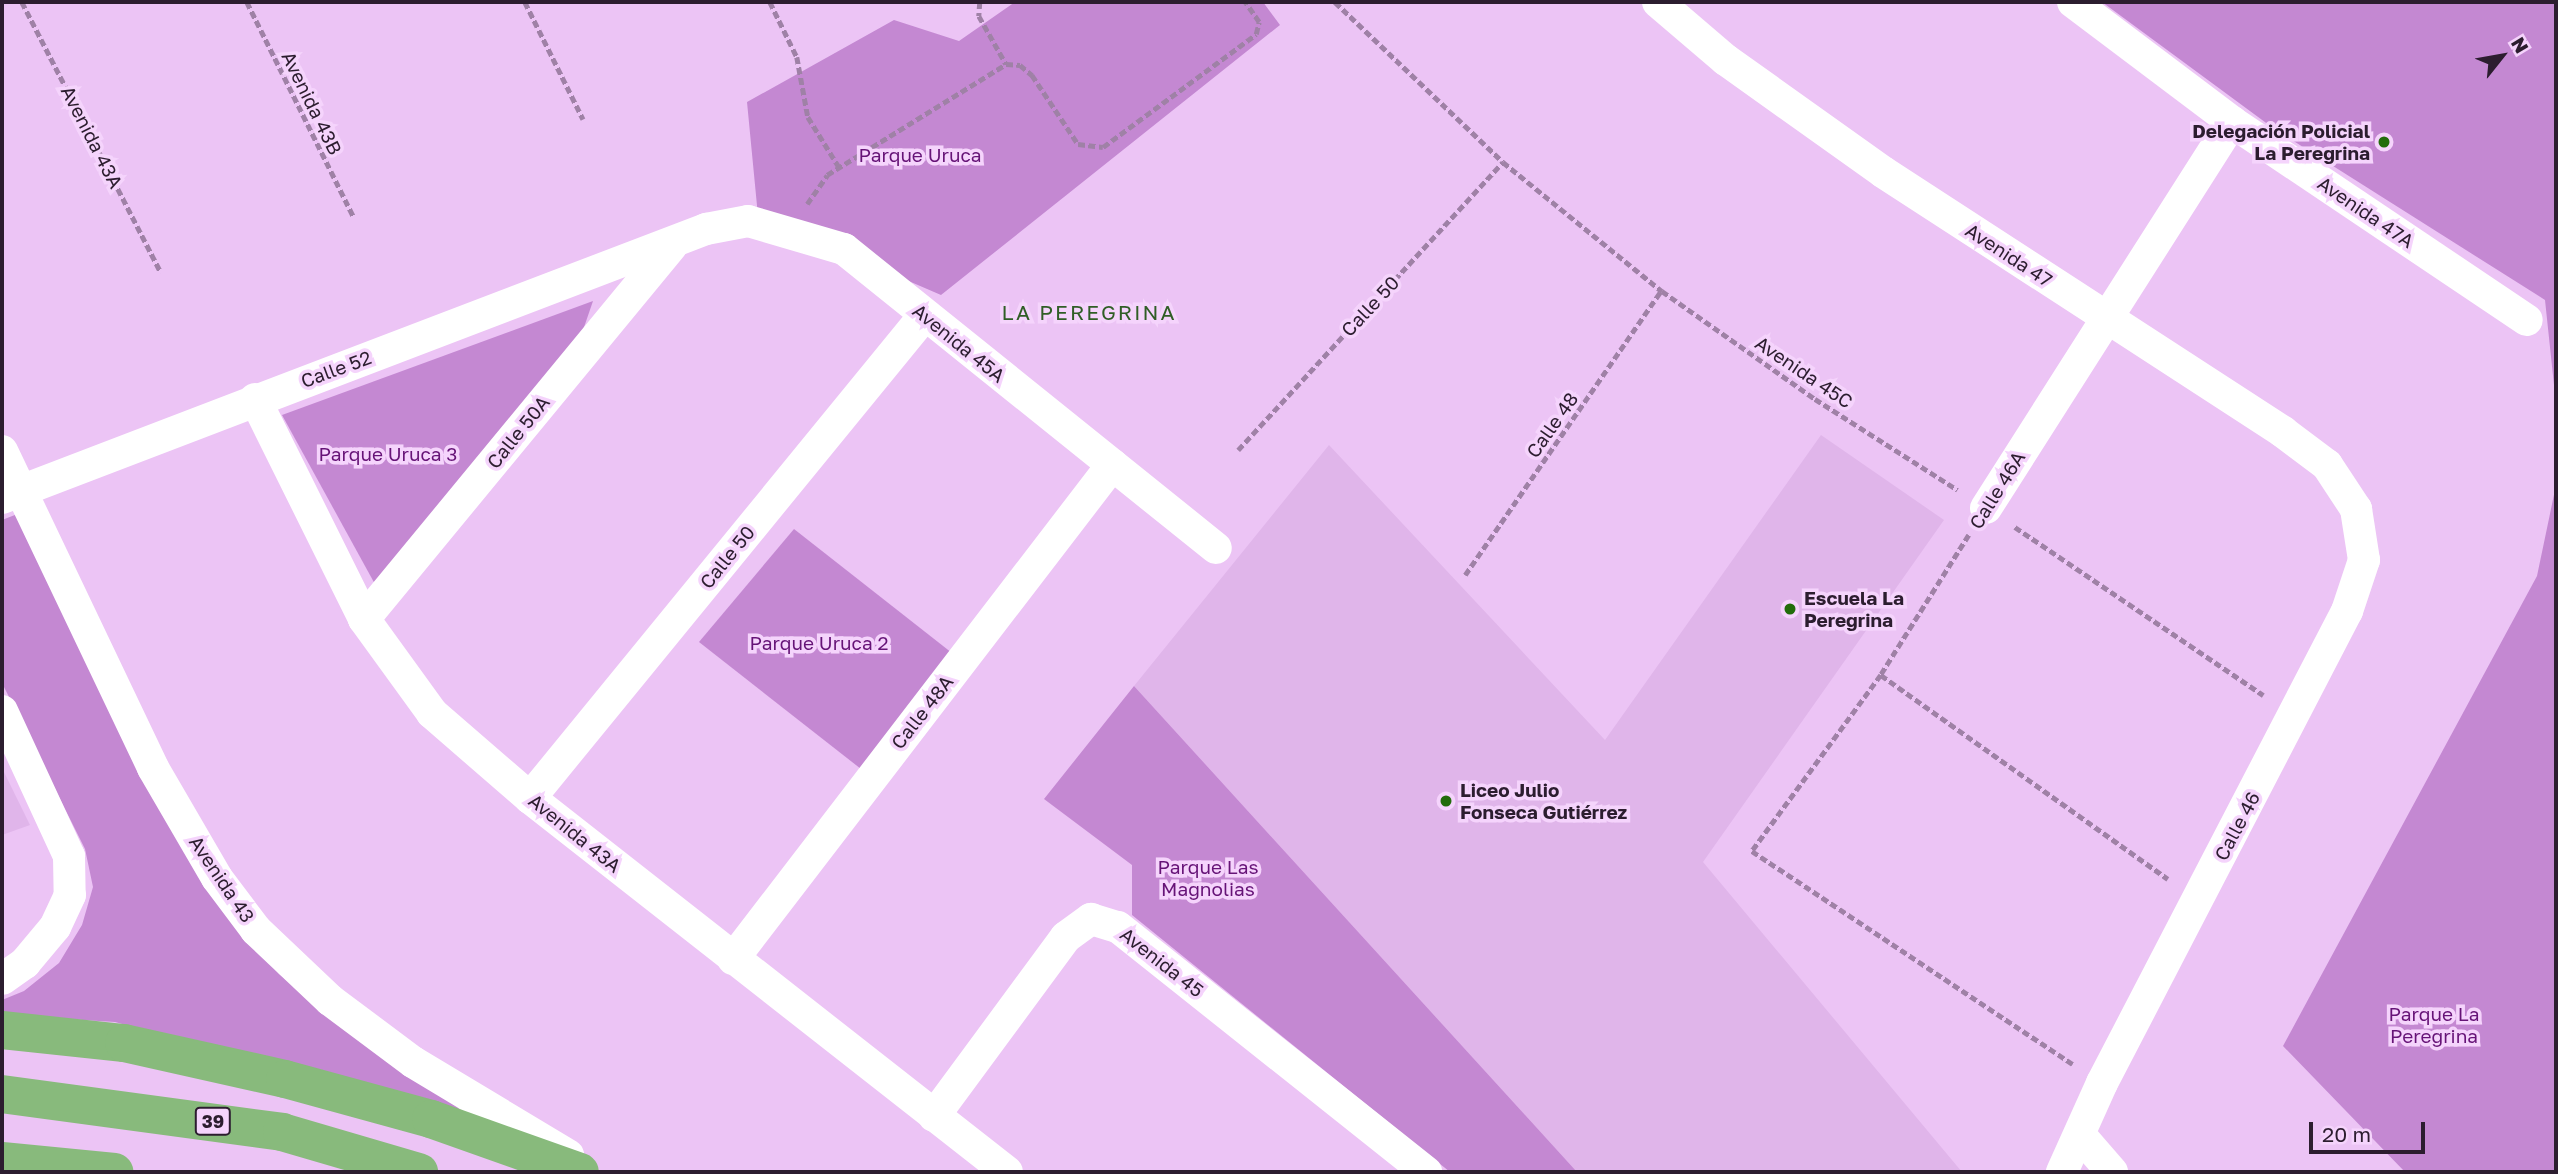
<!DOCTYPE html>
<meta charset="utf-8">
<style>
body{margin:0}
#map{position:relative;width:2558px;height:1174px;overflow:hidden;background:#ecc4f5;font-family:"Golos Text",sans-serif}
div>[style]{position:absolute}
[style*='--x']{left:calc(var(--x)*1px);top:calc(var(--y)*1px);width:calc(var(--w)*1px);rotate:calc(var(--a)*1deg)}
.built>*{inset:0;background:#e0b5ea}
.green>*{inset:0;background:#c488d2}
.path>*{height:4.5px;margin-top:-2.25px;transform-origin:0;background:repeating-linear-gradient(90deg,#9f81a6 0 7px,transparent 0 10.5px)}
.minor>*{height:32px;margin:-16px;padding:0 16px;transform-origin:16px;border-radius:16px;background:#fff}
.trunk>*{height:38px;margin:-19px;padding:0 19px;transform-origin:19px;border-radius:19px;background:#88ba7c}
.dots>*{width:19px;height:19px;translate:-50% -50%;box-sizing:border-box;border:4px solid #f5d4fc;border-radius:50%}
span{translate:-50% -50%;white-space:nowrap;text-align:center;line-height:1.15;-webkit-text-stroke:7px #f5d4fc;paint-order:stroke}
.shield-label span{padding:2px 5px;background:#f5d4fc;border:2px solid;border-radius:5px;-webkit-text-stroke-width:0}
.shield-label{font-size:18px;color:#2c1d2f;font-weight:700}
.street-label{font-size:19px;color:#2c1d2f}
.poi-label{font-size:19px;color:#2c1d2f;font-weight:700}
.right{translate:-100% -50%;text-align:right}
.left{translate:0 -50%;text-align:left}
.park-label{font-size:19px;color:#661377}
.neighbourhood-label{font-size:21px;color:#305e26;letter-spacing:2px}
.frame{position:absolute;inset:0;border:4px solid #2c1d2f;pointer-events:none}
.north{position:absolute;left:2467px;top:21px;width:70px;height:70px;-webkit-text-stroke:5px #f5d4fc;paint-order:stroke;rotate:59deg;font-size:19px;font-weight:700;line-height:28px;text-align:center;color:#2c1d2f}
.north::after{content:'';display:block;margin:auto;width:24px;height:32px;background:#2c1d2f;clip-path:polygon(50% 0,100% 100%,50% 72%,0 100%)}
.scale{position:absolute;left:2309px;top:1122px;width:116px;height:32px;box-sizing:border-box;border:4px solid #2c1d2f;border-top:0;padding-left:9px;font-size:21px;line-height:24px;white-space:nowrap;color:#2c1d2f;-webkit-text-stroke:5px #f5d4fc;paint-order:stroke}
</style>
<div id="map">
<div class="built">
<i style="clip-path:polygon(1821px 435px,1944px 520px,1703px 862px,1962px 1172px,1577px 1172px,1134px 686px,1329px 445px,1605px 740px)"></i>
<i style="clip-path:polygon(2px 768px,30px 825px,2px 835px)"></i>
</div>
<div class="green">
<i style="clip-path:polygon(1015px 2px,1263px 2px,1280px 25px,941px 295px,758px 216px,747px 102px,894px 20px,959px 41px)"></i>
<i style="clip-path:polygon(2102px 2px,2556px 2px,2556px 404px,2545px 300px,2273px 128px)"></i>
<i style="clip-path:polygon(593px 301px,581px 336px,376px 586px,282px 415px)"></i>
<i style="clip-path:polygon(2556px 485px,2556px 1172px,2405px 1172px,2283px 1046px,2537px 576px)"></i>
<i style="clip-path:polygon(20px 513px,235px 923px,279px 974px,365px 1045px,459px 1108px,454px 1115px,115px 1022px,2px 1015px,2px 1000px,24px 991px,59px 963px,82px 925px,93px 887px,85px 849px,2px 683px,2px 520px)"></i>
<i style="clip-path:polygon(794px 529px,952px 653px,861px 769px,699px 642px)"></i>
<i style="clip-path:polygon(1134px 686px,1577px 1172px,1450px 1172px,1132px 915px,1132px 865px,1044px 799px)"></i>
</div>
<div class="path">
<i style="--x:22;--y:2;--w:304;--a:62.8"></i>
<i style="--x:247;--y:2;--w:239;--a:63.6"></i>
<i style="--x:525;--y:2;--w:131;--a:63.6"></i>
<i style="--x:770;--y:2;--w:61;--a:63.9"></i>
<i style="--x:797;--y:57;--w:61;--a:79.6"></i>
<i style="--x:808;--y:117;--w:59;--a:58.2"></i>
<i style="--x:980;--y:2;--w:14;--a:94"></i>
<i style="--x:979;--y:16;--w:55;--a:60.6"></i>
<i style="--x:1335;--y:2;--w:232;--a:43.6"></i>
<i style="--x:1503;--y:162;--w:205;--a:39.1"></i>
<i style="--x:1662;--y:291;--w:187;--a:35.2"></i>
<i style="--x:1815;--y:399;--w:169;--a:32.5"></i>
<i style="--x:807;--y:204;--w:35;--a:-55"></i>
<i style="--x:827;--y:175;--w:211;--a:-31.8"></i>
<i style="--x:1006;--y:64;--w:14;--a:4"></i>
<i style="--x:1020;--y:65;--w:16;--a:40"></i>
<i style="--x:1032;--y:75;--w:83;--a:56.3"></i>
<i style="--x:1078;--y:144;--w:25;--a:7"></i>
<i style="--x:1103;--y:147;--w:190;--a:-36.4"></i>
<i style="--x:1256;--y:34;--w:12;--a:-76"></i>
<i style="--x:1259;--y:22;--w:24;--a:-125"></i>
<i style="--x:1238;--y:450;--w:391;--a:-47.4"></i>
<i style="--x:2015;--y:527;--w:300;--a:34.1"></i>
<i style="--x:1969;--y:535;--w:165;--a:122.2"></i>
<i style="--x:1881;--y:675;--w:218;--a:126.2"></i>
<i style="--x:1752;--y:851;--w:385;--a:33.6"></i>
<i style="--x:1465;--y:575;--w:345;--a:-55.4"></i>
<i style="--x:1881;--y:675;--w:352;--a:35.4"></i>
</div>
<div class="minor">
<i style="--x:1658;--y:2;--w:89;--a:40.5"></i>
<i style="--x:1726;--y:60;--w:193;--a:35.5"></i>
<i style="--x:1883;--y:172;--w:477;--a:33"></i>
<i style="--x:2283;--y:432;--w:55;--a:36.9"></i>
<i style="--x:2327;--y:465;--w:53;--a:56.6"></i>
<i style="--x:2356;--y:509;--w:52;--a:81.1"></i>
<i style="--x:2364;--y:560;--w:54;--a:108.4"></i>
<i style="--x:2347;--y:611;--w:532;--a:117.43"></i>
<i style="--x:2102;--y:1083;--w:98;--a:114.2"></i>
<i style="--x:2073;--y:2;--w:199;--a:37"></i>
<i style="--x:2232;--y:122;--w:355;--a:33.9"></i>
<i style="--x:255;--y:399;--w:246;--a:63.6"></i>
<i style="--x:364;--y:619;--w:116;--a:54.1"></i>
<i style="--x:432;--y:713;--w:130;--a:40.9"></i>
<i style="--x:530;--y:798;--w:606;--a:38.1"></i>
<i style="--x:2;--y:451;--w:351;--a:64.5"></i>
<i style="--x:153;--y:768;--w:127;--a:59.8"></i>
<i style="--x:217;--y:878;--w:65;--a:53.1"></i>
<i style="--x:256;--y:930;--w:102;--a:43.4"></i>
<i style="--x:330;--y:1000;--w:104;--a:36.8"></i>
<i style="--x:413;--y:1062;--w:181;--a:31"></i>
<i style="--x:2;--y:498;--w:754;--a:-20.91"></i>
<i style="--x:706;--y:229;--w:43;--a:-10.8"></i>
<i style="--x:748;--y:221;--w:100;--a:16.3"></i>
<i style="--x:844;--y:249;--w:477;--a:38.8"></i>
<i style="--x:1986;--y:508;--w:458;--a:-57.5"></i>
<i style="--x:364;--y:619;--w:483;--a:-50.5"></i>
<i style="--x:2;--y:711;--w:160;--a:65.2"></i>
<i style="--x:69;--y:856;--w:39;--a:89"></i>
<i style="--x:70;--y:895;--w:35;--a:115"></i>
<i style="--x:55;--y:927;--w:47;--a:129.8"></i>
<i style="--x:25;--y:963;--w:28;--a:145"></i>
<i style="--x:530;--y:798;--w:623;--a:-50.74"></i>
<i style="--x:733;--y:959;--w:623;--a:-52.5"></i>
<i style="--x:934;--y:1116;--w:222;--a:-53.6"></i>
<i style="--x:1066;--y:937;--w:31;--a:-36"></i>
<i style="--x:1091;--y:919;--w:28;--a:17"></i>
<i style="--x:1118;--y:927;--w:394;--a:38.5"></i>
<i style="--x:2080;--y:1135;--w:49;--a:49.1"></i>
</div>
<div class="trunk">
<i style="--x:2;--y:1030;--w:123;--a:6.1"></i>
<i style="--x:124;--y:1043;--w:165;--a:12.6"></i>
<i style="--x:285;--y:1079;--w:151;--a:15.3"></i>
<i style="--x:431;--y:1119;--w:158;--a:19.6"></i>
<i style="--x:2;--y:1094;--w:283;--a:7.7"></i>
<i style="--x:282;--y:1132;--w:143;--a:16.3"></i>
<i style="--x:2;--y:1161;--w:113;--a:5.6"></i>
</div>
<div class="dots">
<i style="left:2384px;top:142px;background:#226c0b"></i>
<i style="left:1790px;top:609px;background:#226c0b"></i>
<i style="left:1446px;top:801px;background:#226c0b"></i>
</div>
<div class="shield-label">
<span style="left:213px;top:1121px">39</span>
</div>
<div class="street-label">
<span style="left:312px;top:103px;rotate:64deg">Avenida 43B</span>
<span style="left:92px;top:137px;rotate:63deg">Avenida 43A</span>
<span style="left:2366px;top:212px;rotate:34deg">Avenida 47A</span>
<span style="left:2009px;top:255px;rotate:33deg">Avenida 47</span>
<span style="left:1370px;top:306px;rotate:-47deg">Calle 50</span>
<span style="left:959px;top:343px;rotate:39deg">Avenida 45A</span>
<span style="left:336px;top:369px;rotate:-20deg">Calle 52</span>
<span style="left:1804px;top:372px;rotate:34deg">Avenida 45C</span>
<span style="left:1552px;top:425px;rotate:-55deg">Calle 48</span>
<span style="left:518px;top:432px;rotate:-51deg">Calle 50A</span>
<span style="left:1997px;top:490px;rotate:-58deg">Calle 46A</span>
<span style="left:727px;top:557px;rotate:-51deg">Calle 50</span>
<span style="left:922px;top:712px;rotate:-52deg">Calle 48A</span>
<span style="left:2237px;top:826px;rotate:-62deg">Calle 46</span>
<span style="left:575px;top:833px;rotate:39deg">Avenida 43A</span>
<span style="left:222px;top:879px;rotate:56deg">Avenida 43</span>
<span style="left:1162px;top:962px;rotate:38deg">Avenida 45</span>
</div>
<div class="poi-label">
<span class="right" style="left:2370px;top:142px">Delegación Policial<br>La Peregrina</span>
<span class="left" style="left:1804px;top:609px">Escuela La<br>Peregrina</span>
<span class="left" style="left:1460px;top:801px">Liceo Julio<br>Fonseca Gutiérrez</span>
</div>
<div class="park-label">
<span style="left:920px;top:155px">Parque Uruca</span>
<span style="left:388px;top:454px">Parque Uruca 3</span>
<span style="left:819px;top:643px">Parque Uruca 2</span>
<span style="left:1208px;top:878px">Parque Las<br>Magnolias</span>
<span style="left:2434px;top:1025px">Parque La<br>Peregrina</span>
</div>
<div class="neighbourhood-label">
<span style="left:1089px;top:312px">LA PEREGRINA</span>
</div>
<div class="frame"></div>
<div class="north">N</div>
<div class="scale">20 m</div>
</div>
